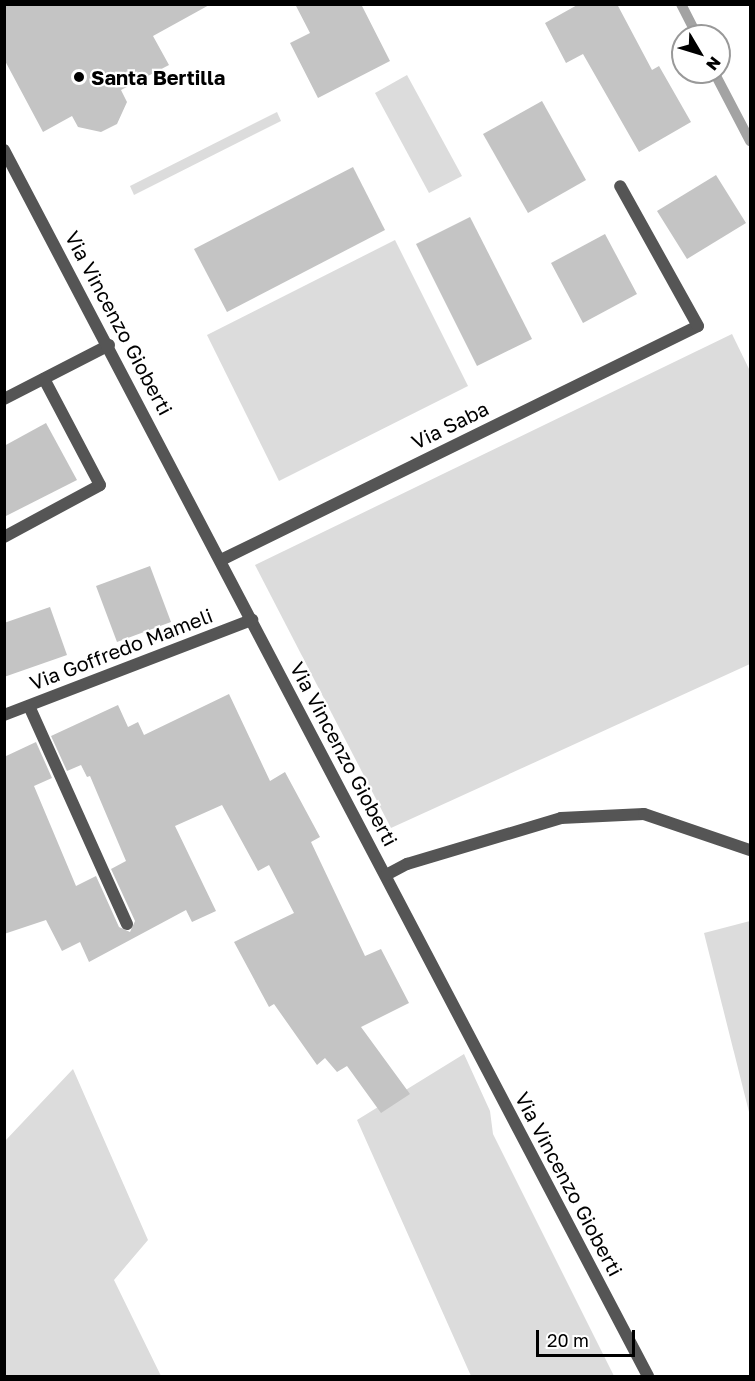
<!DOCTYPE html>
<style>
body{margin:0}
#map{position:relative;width:755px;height:1381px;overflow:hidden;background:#fff;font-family:"Golos Text",sans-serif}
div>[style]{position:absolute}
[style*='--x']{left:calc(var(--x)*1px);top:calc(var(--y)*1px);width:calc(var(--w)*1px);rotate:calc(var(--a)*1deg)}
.green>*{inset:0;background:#dcdcdc}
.stream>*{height:10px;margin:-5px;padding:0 5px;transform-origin:5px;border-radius:5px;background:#a3a3a3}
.building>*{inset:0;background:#c4c4c4}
.service>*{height:12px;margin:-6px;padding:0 6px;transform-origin:6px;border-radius:6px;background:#555}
.minor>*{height:12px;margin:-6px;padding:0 6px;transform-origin:6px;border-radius:6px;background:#555}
.dots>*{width:16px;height:16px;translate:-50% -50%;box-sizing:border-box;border:3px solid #fff;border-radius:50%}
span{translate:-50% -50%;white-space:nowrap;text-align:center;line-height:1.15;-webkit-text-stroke:4.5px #fff;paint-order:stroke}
.poi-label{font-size:20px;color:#000;font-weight:700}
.left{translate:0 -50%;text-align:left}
.street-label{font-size:20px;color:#000}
.frame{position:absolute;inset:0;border:6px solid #000;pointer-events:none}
.north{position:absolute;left:671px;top:24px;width:60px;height:60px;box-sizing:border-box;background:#fff;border:2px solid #999;border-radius:50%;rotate:128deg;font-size:16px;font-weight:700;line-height:24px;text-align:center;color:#000}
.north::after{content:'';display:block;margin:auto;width:21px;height:27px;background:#000;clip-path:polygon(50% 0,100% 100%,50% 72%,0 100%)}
.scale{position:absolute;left:536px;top:1330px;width:99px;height:27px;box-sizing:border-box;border:3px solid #000;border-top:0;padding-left:8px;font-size:18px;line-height:21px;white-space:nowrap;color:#000;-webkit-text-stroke:4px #fff;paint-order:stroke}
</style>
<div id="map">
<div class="green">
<i style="clip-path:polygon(407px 75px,462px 176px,429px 193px,375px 93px)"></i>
<i style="clip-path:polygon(277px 112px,281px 121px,134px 195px,130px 186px)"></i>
<i style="clip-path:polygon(395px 240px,468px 386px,279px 481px,207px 335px)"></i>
<i style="clip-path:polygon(732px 334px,750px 371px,750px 664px,391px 828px,255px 565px)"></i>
<i style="clip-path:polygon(750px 921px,750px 1116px,704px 933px)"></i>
<i style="clip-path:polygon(464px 1054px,490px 1111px,493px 1134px,614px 1376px,471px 1376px,357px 1120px)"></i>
<i style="clip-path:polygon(73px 1069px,148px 1240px,114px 1280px,161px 1376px,5px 1376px,5px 1141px)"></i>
</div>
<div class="stream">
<i style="--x:681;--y:4;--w:36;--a:63"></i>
<i style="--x:714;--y:72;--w:78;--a:62.4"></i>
</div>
<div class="building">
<i style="clip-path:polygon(4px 4px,211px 4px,153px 36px,169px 65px,121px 90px,127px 102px,117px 124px,101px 132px,78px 127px,72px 116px,43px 132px,4px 59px)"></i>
<i style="clip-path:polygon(295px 4px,361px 4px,390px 61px,318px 98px,290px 43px,310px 33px)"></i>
<i style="clip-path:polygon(579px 4px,617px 4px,652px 70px,659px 66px,691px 122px,639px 152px,583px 54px,566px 63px,545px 23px)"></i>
<i style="clip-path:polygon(542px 101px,586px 180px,528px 213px,483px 134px)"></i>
<i style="clip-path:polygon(353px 167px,385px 230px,227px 312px,194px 249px)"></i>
<i style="clip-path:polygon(716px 175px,746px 223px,687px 259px,657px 211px)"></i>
<i style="clip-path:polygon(470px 217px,532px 339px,477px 366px,416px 244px)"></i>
<i style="clip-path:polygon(605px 234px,637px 294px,583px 323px,551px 263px)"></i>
<i style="clip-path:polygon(46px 423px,77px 480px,4px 517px,4px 446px)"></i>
<i style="clip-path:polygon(150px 566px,171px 622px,117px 642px,96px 586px)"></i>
<i style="clip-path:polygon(50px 607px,67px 655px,4px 677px,4px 623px)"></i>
<i style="clip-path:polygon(229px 694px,270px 781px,285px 772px,320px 837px,311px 842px,365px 956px,381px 949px,409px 1003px,361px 1027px,410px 1094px,381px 1113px,347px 1066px,337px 1072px,325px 1058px,317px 1065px,274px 1004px,269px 1007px,234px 942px,294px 913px,269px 865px,258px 871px,222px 805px,175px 826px,216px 911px,192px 922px,186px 910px,89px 962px,80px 942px,62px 951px,46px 920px,4px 934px,4px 757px,36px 742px,52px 778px,34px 786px,76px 886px,96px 876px,119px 927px,130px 932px,135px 921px,111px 869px,126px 861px,90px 776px,87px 777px,81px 765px,67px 771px,51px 736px,118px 705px,128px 727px,138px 722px,144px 735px)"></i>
</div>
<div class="service">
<i style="--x:4;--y:399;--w:118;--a:-27.2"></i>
<i style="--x:4;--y:537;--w:109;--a:-28.4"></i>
<i style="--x:100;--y:485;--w:120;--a:-117.8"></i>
</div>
<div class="minor">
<i style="--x:4;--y:150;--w:1385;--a:62.29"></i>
<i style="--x:221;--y:560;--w:531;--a:-26.13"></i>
<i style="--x:698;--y:326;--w:160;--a:-119.1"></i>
<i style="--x:29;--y:706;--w:239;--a:65.8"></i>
<i style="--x:4;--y:715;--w:266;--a:-21"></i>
<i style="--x:386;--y:875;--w:24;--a:-28"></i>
<i style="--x:407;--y:864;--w:161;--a:-16.6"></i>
<i style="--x:561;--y:818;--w:83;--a:-2.8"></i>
<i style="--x:644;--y:814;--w:112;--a:18.8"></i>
</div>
<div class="dots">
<i style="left:79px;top:77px;background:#000"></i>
</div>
<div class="poi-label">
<span class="left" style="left:91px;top:77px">Santa Bertilla</span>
</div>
<div class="street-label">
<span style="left:119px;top:323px;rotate:62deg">Via Vincenzo Gioberti</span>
<span style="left:450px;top:425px;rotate:-26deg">Via Saba</span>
<span style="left:121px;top:649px;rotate:-21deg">Via Goffredo Mameli</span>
<span style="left:344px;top:754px;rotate:62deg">Via Vincenzo Gioberti</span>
<span style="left:569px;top:1184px;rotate:62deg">Via Vincenzo Gioberti</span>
</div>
<div class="frame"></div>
<div class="north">N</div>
<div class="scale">20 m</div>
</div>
